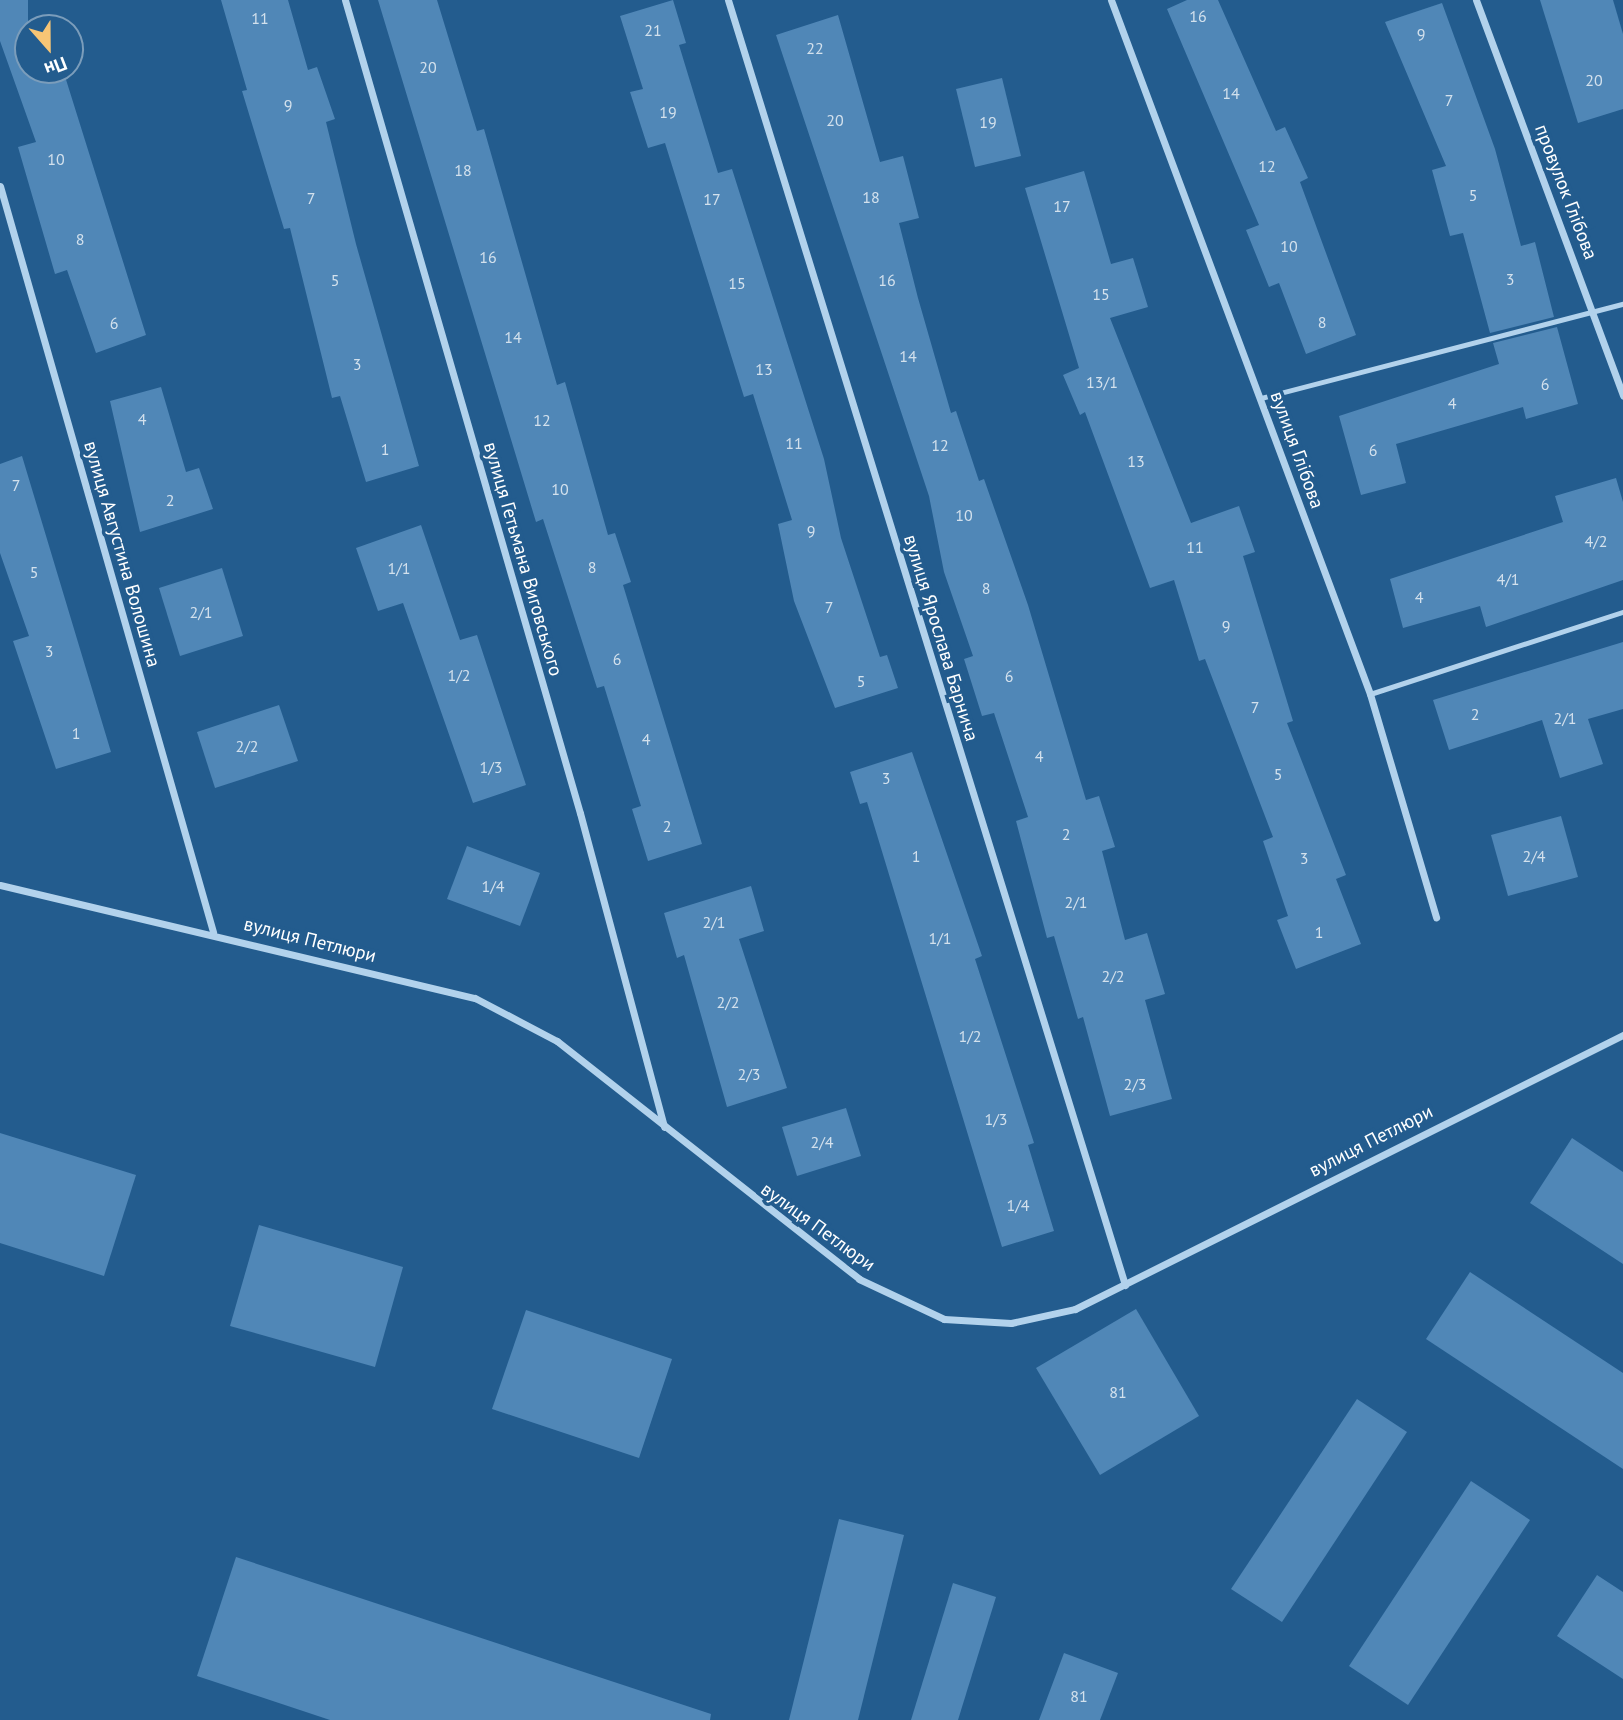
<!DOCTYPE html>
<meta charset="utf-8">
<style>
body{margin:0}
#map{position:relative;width:1623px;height:1720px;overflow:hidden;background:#235c8e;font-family:"PT Sans",sans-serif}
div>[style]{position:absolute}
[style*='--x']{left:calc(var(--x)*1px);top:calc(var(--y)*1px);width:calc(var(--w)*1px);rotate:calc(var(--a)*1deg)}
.building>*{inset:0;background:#5087b7}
.lane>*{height:5px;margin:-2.5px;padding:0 2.5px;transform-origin:2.5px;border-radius:2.5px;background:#b2d2ec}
.street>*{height:7px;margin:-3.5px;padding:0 3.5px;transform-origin:3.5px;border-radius:3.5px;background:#b2d2ec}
span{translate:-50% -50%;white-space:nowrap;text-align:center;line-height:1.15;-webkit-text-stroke:7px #235c8e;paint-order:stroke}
.number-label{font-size:16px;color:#d3e1ed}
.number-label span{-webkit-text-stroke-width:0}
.street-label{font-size:19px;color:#fff}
.north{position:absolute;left:14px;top:14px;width:70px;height:70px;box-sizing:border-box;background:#235c8e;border:2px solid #7b9dbb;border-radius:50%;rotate:159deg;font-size:19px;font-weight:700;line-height:28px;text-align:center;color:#fff}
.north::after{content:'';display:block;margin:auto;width:24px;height:32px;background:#f7c575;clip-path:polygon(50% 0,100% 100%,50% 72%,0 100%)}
</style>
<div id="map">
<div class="building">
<i style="clip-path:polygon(0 0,28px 0,28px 70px,63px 70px,146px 335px,96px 353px,67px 270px,55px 274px,18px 147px,36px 142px,0 41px)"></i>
<i style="clip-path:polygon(221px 0,288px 0,308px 70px,317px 67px,335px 119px,326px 122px,356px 244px,419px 466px,366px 482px,340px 396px,332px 398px,290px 228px,284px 229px,242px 91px,247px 90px)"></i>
<i style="clip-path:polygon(378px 0,437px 0,477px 131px,484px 129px,557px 385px,565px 382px,608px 535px,615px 533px,631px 582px,623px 585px,702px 844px,648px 861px,632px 809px,641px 806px,604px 686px,597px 688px,543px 519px,536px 522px)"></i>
<i style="clip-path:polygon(673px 0,686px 43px,679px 45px,718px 173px,732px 169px,824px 459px,841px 538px,880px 657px,887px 655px,898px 688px,835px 708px,794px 601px,778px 524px,792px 520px,753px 394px,744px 397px,665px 143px,648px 148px,630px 92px,643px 89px,620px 16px)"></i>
<i style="clip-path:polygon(1187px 0,1218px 0,1276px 131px,1285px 127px,1308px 178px,1300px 182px,1356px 335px,1306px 354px,1279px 283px,1269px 287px,1246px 230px,1259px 225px,1167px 9px)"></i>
<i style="clip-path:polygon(1540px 0,1613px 0,1623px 34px,1623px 109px,1578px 123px)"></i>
<i style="clip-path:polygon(1442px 3px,1495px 149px,1521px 246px,1535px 242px,1554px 317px,1490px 333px,1463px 233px,1450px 236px,1432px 170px,1446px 166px,1385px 22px)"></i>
<i style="clip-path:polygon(838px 15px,880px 162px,903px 156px,919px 218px,899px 223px,918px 298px,951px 413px,956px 411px,979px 481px,984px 479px,1028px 605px,1086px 800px,1099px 796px,1115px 847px,1102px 851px,1125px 940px,1147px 933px,1165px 994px,1145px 1000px,1172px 1099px,1110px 1116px,1083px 1017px,1078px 1019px,1054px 936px,1047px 938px,1016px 821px,1028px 817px,994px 713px,982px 716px,964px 659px,973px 656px,944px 572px,929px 496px,776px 35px)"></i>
<i style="clip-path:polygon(1002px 78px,1021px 156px,975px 167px,956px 89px)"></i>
<i style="clip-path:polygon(1084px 171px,1111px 264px,1133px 258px,1148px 307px,1110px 318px,1191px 523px,1239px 506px,1255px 552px,1243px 556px,1293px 721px,1287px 723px,1346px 875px,1336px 879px,1361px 944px,1296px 969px,1277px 920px,1288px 916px,1263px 841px,1273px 837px,1205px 659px,1199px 661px,1174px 580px,1150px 588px,1085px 412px,1080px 415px,1063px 375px,1079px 368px,1025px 188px)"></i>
<i style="clip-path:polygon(1557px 327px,1578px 404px,1526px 419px,1523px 407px,1396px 444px,1406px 483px,1361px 495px,1339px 416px,1499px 364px,1493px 343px)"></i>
<i style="clip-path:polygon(161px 387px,186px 472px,199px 468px,213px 509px,140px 532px,110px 401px)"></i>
<i style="clip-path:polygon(22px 456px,111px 752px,56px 769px,13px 641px,29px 636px,0 553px,0 464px)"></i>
<i style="clip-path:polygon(1616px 478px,1623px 502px,1623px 580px,1486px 627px,1480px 606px,1403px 628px,1390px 579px,1563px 522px,1555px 496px)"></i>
<i style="clip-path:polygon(421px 525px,460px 640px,477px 635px,526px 785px,473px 803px,403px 603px,378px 611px,356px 548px)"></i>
<i style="clip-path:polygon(222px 568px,243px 636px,180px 656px,159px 588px)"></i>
<i style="clip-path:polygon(1623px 642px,1623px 709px,1588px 719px,1603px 764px,1560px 778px,1542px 720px,1449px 750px,1433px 700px)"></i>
<i style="clip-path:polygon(279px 705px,298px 761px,215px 788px,197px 732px)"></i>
<i style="clip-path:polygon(912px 752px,982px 956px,975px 959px,1034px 1143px,1028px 1145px,1054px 1231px,1002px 1247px,867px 802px,860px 804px,850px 772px)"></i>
<i style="clip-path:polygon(1561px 816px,1578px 877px,1508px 896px,1491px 835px)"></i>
<i style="clip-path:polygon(467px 846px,540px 873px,520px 926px,447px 899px)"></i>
<i style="clip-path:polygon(751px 886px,764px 931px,739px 939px,787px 1088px,727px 1107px,684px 955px,677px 958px,664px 913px)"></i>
<i style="clip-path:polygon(846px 1108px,861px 1156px,797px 1176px,782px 1127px)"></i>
<i style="clip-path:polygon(0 1133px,136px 1175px,104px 1276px,0 1243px)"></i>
<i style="clip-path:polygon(1572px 1138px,1623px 1172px,1623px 1264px,1530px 1203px)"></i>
<i style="clip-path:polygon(259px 1225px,403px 1267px,375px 1367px,230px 1326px)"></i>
<i style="clip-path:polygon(1470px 1272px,1623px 1373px,1623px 1469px,1426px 1339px)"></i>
<i style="clip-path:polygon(1136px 1309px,1199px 1416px,1100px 1475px,1036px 1368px)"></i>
<i style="clip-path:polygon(526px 1310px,672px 1359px,639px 1458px,492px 1409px)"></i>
<i style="clip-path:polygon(1357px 1399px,1407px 1432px,1282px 1622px,1231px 1589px)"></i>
<i style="clip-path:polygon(1471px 1481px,1530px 1520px,1408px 1705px,1349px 1666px)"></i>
<i style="clip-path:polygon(839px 1519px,904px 1535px,858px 1720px,789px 1720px)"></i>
<i style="clip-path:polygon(236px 1557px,711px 1714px,710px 1720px,330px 1720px,197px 1676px)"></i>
<i style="clip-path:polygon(1597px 1575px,1623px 1592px,1623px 1679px,1557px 1636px)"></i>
<i style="clip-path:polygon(953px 1583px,996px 1597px,958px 1720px,911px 1720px)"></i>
<i style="clip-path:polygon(1064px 1653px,1118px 1673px,1100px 1720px,1039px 1720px)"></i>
</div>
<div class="lane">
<i style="--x:1261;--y:398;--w:374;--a:-14.6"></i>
<i style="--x:1370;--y:694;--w:266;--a:-18"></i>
</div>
<div class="street">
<i style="--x:345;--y:0;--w:846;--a:73.88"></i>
<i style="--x:580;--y:813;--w:325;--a:75"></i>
<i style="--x:728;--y:0;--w:1345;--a:72.83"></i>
<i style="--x:1111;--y:0;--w:741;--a:69.53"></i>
<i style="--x:1370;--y:694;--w:233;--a:73.5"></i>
<i style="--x:1476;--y:0;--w:422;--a:69.6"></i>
<i style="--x:0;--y:186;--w:776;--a:74.06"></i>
<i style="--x:0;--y:885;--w:488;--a:13.4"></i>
<i style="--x:475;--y:998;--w:93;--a:27.7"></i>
<i style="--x:557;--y:1041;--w:385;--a:38.2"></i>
<i style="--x:859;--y:1279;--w:94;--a:25.2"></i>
<i style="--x:944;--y:1319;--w:67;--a:3.4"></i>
<i style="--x:1011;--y:1323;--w:66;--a:-12.3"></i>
<i style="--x:1075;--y:1309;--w:613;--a:-26.57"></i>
</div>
<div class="number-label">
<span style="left:1198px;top:16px">16</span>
<span style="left:260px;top:18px">11</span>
<span style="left:653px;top:30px">21</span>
<span style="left:1421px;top:34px">9</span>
<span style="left:815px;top:48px">22</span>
<span style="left:428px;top:67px">20</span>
<span style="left:1594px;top:80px">20</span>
<span style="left:1231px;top:93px">14</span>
<span style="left:1449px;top:100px">7</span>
<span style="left:288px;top:105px">9</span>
<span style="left:668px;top:112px">19</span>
<span style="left:835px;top:120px">20</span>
<span style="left:988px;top:122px">19</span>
<span style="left:56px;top:159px">10</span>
<span style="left:1267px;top:166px">12</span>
<span style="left:463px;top:170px">18</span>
<span style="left:1473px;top:195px">5</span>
<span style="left:871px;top:197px">18</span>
<span style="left:311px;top:198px">7</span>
<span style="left:712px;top:199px">17</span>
<span style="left:1062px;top:206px">17</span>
<span style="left:80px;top:239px">8</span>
<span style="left:1289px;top:246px">10</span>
<span style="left:488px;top:257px">16</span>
<span style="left:1510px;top:279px">3</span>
<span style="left:335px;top:280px">5</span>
<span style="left:887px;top:280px">16</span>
<span style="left:737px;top:283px">15</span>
<span style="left:1101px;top:294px">15</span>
<span style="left:1322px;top:322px">8</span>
<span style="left:114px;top:323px">6</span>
<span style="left:513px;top:337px">14</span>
<span style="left:908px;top:356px">14</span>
<span style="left:357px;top:364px">3</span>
<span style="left:764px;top:369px">13</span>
<span style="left:1102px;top:382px">13/1</span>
<span style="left:1545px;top:384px">6</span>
<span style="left:1452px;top:403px">4</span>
<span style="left:142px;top:419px">4</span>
<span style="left:542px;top:420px">12</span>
<span style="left:794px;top:443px">11</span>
<span style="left:940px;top:445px">12</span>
<span style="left:385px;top:449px">1</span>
<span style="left:1373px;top:450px">6</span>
<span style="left:1136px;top:461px">13</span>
<span style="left:16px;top:485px">7</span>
<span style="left:560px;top:489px">10</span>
<span style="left:170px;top:500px">2</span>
<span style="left:964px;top:515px">10</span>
<span style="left:811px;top:531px">9</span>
<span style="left:1596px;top:541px">4/2</span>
<span style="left:1195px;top:547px">11</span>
<span style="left:592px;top:567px">8</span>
<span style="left:399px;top:568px">1/1</span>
<span style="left:34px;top:572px">5</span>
<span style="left:1508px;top:579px">4/1</span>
<span style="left:986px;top:588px">8</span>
<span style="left:1419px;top:597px">4</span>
<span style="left:829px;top:607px">7</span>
<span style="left:201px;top:612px">2/1</span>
<span style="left:1226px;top:626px">9</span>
<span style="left:49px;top:651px">3</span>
<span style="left:617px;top:659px">6</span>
<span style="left:459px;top:675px">1/2</span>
<span style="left:1009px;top:676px">6</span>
<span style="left:861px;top:681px">5</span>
<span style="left:1255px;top:707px">7</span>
<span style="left:1475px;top:714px">2</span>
<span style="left:1565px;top:718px">2/1</span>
<span style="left:76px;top:733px">1</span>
<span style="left:646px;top:739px">4</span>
<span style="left:247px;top:746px">2/2</span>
<span style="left:1039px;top:756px">4</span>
<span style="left:491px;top:767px">1/3</span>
<span style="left:1278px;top:774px">5</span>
<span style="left:886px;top:778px">3</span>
<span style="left:667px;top:826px">2</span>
<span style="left:1066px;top:834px">2</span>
<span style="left:916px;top:856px">1</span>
<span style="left:1534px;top:856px">2/4</span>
<span style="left:1304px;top:858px">3</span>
<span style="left:493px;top:886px">1/4</span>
<span style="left:1076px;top:902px">2/1</span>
<span style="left:714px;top:922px">2/1</span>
<span style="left:1319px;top:932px">1</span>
<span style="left:940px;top:938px">1/1</span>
<span style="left:1113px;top:976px">2/2</span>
<span style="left:728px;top:1002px">2/2</span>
<span style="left:970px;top:1036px">1/2</span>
<span style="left:749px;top:1074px">2/3</span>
<span style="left:1135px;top:1084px">2/3</span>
<span style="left:996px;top:1119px">1/3</span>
<span style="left:822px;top:1142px">2/4</span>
<span style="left:1018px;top:1205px">1/4</span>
<span style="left:1118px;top:1392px">81</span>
<span style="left:1079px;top:1696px">81</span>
</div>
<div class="street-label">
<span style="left:1566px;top:192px;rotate:69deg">провулок Глібова</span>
<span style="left:1297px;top:450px;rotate:70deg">вулиця Глібова</span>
<span style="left:122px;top:554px;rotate:74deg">вулиця Августина Волошина</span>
<span style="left:523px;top:559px;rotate:74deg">вулиця Гетьмана Виговського</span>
<span style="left:941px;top:638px;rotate:73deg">вулиця Ярослава Барнича</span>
<span style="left:310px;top:940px;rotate:14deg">вулиця Петлюри</span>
<span style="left:1371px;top:1141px;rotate:-27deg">вулиця Петлюри</span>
<span style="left:818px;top:1227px;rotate:36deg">вулиця Петлюри</span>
</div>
<div class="north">Пн</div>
</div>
